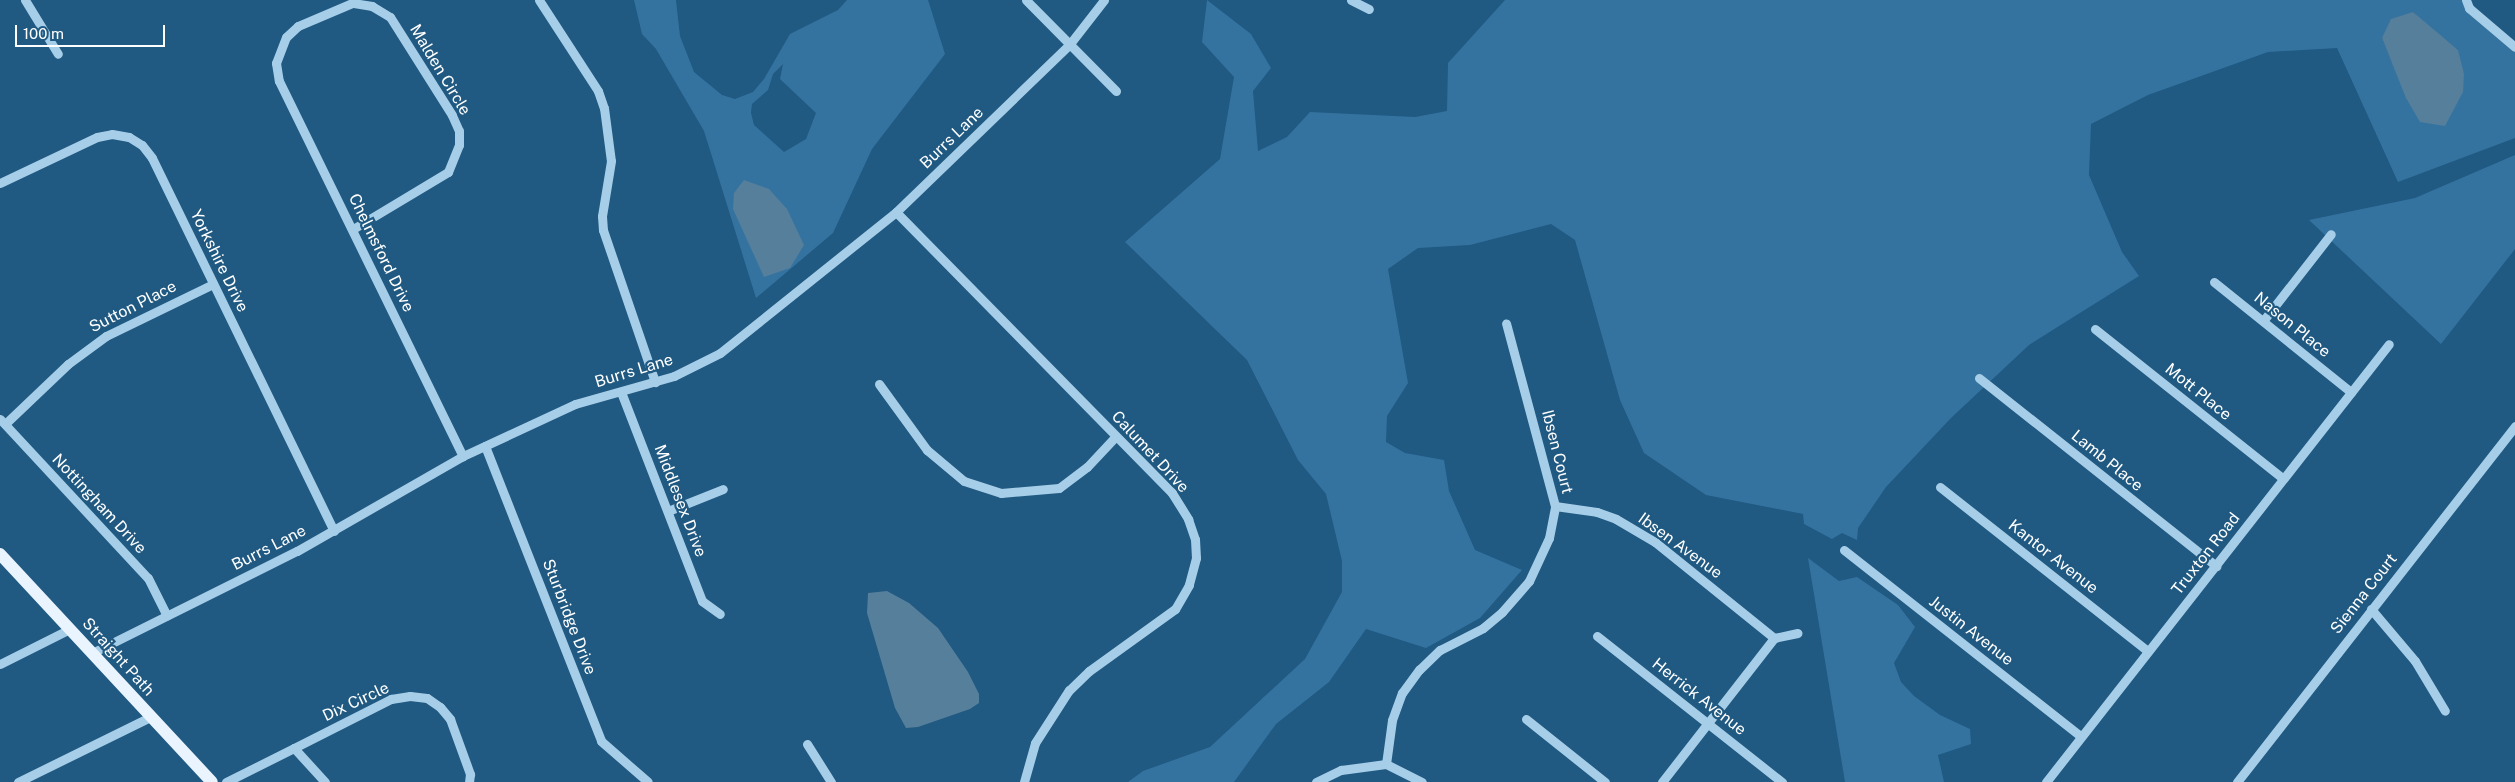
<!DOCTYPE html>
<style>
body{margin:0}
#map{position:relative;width:2515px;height:782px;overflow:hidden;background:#205981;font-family:"Public Sans",sans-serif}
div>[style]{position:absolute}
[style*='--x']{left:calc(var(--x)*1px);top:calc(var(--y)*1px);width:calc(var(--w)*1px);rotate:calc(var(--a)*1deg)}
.green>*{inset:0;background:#3473a0}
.water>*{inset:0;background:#567f9b}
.minor>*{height:9px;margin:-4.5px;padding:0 4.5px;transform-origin:4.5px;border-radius:4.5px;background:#a6cee8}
.major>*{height:12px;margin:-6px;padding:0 6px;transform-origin:6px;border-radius:6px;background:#e9f4fe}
span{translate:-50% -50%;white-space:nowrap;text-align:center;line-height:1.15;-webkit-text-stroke:4.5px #205981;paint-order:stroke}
.street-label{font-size:16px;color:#fff}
.scale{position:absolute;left:15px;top:25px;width:150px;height:22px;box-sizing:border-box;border:2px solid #fff;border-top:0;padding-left:6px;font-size:15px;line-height:18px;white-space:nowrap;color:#fff;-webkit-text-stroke:4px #205981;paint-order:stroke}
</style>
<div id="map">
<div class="green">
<i style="clip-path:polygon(evenodd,634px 0,676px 0,680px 36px,694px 72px,722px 95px,735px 99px,753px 92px,764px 79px,790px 34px,838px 10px,847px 0,928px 0,945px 54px,872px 149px,833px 233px,756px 298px,704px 131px,656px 49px,642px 34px,634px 0,783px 64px,780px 79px,816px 113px,806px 139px,784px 152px,754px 125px,751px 113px,752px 104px,768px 90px,773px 74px,783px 64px)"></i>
<i style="clip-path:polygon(evenodd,1207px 0,1251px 34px,1271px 68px,1253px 91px,1258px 151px,1287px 137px,1310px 112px,1415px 117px,1447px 111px,1448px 63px,1505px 0,2467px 0,2515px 45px,2515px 138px,2398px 182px,2337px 48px,2268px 52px,2148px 95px,2091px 124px,2089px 175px,2122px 252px,2139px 276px,2029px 345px,1951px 418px,1886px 487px,1858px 528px,1857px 540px,1842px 533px,1832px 539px,1804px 524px,1803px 514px,1706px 495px,1644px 453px,1620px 400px,1575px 240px,1551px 224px,1470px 245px,1418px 248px,1388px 269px,1408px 383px,1387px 416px,1386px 442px,1405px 453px,1444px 460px,1449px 491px,1475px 550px,1522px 570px,1480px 618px,1426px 648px,1366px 629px,1329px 682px,1276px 724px,1234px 782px,1128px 782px,1143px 771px,1210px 747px,1305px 659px,1342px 592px,1342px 561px,1326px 494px,1298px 460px,1247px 360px,1125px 242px,1220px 159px,1234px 77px,1202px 42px,1207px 0,2413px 12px,2429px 28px,2458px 50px,2392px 62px,2382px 38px,2413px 12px)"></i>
<i style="clip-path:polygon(2515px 155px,2515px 249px,2441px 344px,2309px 220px,2415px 198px)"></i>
<i style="clip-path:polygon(1808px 558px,1839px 581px,1857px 577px,1898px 605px,1915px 627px,1894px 663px,1901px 682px,1914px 696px,1940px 715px,1970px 729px,1971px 744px,1938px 755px,1944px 782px,1845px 782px)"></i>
</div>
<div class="water">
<i style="clip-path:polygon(2413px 12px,2458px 50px,2464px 74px,2463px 92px,2445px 126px,2420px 122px,2406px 98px,2382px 38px,2391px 19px)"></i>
<i style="clip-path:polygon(744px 180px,769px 189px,787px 209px,804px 245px,790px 268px,764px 277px,733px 209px,734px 193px)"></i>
<i style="clip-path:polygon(887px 591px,909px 603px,938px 628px,968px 672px,979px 694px,979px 703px,970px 709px,918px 727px,906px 728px,895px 708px,867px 613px,868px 593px)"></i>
</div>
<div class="minor">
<i style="--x:25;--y:0;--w:63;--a:58.6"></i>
<i style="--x:539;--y:0;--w:108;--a:57"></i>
<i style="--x:598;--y:91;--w:18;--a:71"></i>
<i style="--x:604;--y:108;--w:53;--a:82.5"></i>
<i style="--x:611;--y:161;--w:56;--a:99.3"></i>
<i style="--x:602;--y:216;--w:14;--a:86"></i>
<i style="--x:603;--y:230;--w:161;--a:71.1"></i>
<i style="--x:1026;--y:0;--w:128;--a:45.3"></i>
<i style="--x:1351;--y:0;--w:20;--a:27"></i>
<i style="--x:2466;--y:0;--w:9;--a:69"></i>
<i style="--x:2469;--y:8;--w:60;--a:40.3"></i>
<i style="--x:0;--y:183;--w:107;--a:-25.4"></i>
<i style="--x:97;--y:137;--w:15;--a:-11"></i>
<i style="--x:112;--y:134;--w:17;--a:10"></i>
<i style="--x:129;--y:137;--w:15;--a:32"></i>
<i style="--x:142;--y:145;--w:16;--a:52"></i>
<i style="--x:152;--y:158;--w:415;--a:64"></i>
<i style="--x:896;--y:212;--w:394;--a:45.5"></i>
<i style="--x:1172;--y:493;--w:31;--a:58"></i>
<i style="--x:1188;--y:519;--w:21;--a:71"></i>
<i style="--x:1195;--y:539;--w:19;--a:87"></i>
<i style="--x:1196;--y:558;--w:28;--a:105"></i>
<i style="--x:1189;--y:585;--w:28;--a:120"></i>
<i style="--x:1175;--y:609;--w:106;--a:144.2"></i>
<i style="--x:1089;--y:671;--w:28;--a:136"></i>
<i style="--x:1069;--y:690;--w:63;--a:122.7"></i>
<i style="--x:1035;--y:743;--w:41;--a:105.8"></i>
<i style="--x:353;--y:229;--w:111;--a:-31"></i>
<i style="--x:448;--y:172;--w:29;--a:-68"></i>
<i style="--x:459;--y:145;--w:14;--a:-90"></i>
<i style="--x:459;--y:131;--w:17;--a:-114"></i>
<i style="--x:452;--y:115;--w:116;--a:-122.3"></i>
<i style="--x:390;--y:17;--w:21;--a:-149"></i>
<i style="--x:372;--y:6;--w:20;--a:-171"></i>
<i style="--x:352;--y:3;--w:59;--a:156.9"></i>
<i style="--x:298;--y:26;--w:16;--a:137"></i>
<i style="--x:286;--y:37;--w:28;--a:111"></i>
<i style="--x:276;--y:63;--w:18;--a:81"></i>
<i style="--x:279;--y:81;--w:418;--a:63.9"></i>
<i style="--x:2214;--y:282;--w:176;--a:38.8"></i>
<i style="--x:2263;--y:321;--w:110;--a:-52"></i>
<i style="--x:2095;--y:329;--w:239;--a:38.5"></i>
<i style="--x:1979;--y:378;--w:303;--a:38.4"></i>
<i style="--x:879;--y:384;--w:82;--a:54"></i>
<i style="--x:927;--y:450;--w:48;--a:40"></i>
<i style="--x:964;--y:481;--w:39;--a:18"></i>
<i style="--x:1001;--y:493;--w:58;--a:-4.9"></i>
<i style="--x:1059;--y:488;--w:35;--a:-37"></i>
<i style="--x:1087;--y:467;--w:42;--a:-46.9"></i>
<i style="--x:621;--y:392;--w:224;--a:68.8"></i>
<i style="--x:702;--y:601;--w:22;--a:36"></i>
<i style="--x:0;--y:419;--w:217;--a:47.1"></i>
<i style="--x:148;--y:578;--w:42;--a:63.4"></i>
<i style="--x:5;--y:424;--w:87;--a:-43.6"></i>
<i style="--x:68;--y:364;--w:47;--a:-36.4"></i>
<i style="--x:106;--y:336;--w:119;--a:-25.9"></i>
<i style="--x:485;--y:446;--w:317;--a:68.5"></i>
<i style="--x:601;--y:741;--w:62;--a:41.1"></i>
<i style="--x:1940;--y:487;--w:265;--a:38.3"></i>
<i style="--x:1555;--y:506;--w:42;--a:8.1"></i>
<i style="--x:1597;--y:512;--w:20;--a:20"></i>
<i style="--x:1616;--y:519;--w:45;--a:30.5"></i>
<i style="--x:1655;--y:542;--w:153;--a:38.9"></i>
<i style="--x:668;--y:511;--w:59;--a:-21.8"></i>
<i style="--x:1844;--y:550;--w:300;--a:38.2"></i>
<i style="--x:2371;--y:609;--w:68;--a:49.8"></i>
<i style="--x:2415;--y:661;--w:58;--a:59"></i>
<i style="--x:1597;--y:636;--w:236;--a:38.3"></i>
<i style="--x:1774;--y:638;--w:24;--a:-12"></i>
<i style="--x:92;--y:653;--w:229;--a:-26.5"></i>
<i style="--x:297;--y:551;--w:191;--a:-29.8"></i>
<i style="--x:463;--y:456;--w:123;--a:-24.9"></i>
<i style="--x:575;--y:404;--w:103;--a:-15.8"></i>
<i style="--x:674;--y:376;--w:51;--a:-26.6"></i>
<i style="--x:720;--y:353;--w:226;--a:-38.7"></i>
<i style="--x:896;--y:212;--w:240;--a:-44"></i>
<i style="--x:1069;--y:45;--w:57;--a:-52.1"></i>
<i style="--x:0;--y:664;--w:78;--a:-26.6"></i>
<i style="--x:1526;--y:719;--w:101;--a:38.6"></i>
<i style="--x:807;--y:744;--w:45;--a:57.7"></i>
<i style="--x:1386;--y:764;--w:44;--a:-82.2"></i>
<i style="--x:1392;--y:720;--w:29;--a:-70"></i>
<i style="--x:1402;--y:693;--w:29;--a:-54"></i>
<i style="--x:1419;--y:670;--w:29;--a:-44"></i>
<i style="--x:1440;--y:650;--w:48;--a:-27.1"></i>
<i style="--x:1483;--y:628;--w:25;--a:-40"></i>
<i style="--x:1502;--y:612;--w:41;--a:-48.9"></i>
<i style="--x:1529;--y:581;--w:47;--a:-65.1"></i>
<i style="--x:1549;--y:538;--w:33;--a:-79"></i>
<i style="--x:1555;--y:506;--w:189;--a:-105"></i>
<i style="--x:18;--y:782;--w:147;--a:-26.2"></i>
<i style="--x:226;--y:782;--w:76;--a:-26.6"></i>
<i style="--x:325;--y:782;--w:46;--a:-132.4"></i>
<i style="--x:294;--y:748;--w:109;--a:-26.8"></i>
<i style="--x:391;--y:699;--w:19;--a:-9"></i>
<i style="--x:410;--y:696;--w:17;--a:7"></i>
<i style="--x:427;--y:698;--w:16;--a:35"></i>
<i style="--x:440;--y:707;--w:16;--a:50"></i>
<i style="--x:450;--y:719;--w:59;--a:70"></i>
<i style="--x:470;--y:774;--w:8;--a:97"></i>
<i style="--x:1316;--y:782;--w:28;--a:-26"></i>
<i style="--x:1341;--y:770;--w:45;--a:-7.6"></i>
<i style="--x:1386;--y:764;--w:40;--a:26.6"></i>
<i style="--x:1662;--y:782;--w:182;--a:-52.1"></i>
<i style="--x:2046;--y:782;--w:556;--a:-51.94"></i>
<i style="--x:2237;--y:782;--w:452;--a:-52"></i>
</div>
<div class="major">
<i style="--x:0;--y:554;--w:311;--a:47.1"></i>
</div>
<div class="street-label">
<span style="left:440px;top:70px;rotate:59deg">Malden Circle</span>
<span style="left:952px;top:138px;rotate:-44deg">Burrs Lane</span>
<span style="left:381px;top:253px;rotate:64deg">Chelmsford Drive</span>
<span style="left:219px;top:261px;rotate:64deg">Yorkshire Drive</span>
<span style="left:133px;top:307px;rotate:-27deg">Sutton Place</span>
<span style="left:2292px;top:325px;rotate:39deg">Nason Place</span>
<span style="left:634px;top:371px;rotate:-17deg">Burrs Lane</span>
<span style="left:2198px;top:392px;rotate:39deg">Mott Place</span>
<span style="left:1150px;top:452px;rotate:47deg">Calumet Drive</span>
<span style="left:1557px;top:452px;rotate:76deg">Ibsen Court</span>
<span style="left:2107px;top:461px;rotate:39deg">Lamb Place</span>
<span style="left:680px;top:501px;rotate:69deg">Middlesex Drive</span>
<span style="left:99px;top:504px;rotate:47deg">Nottingham Drive</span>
<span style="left:1680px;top:546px;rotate:36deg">Ibsen Avenue</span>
<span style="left:269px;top:548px;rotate:-27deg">Burrs Lane</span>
<span style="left:2206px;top:554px;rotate:-52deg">Truxton Road</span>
<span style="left:2053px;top:557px;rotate:38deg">Kantor Avenue</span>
<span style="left:2364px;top:594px;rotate:-52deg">Sienna Court</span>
<span style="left:569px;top:617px;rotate:69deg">Sturbridge Drive</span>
<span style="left:1971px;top:631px;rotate:38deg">Justin Avenue</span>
<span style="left:118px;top:657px;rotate:48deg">Straight Path</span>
<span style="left:1699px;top:697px;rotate:38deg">Herrick Avenue</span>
<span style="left:356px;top:702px;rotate:-25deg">Dix Circle</span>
</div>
<div class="scale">100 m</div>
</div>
